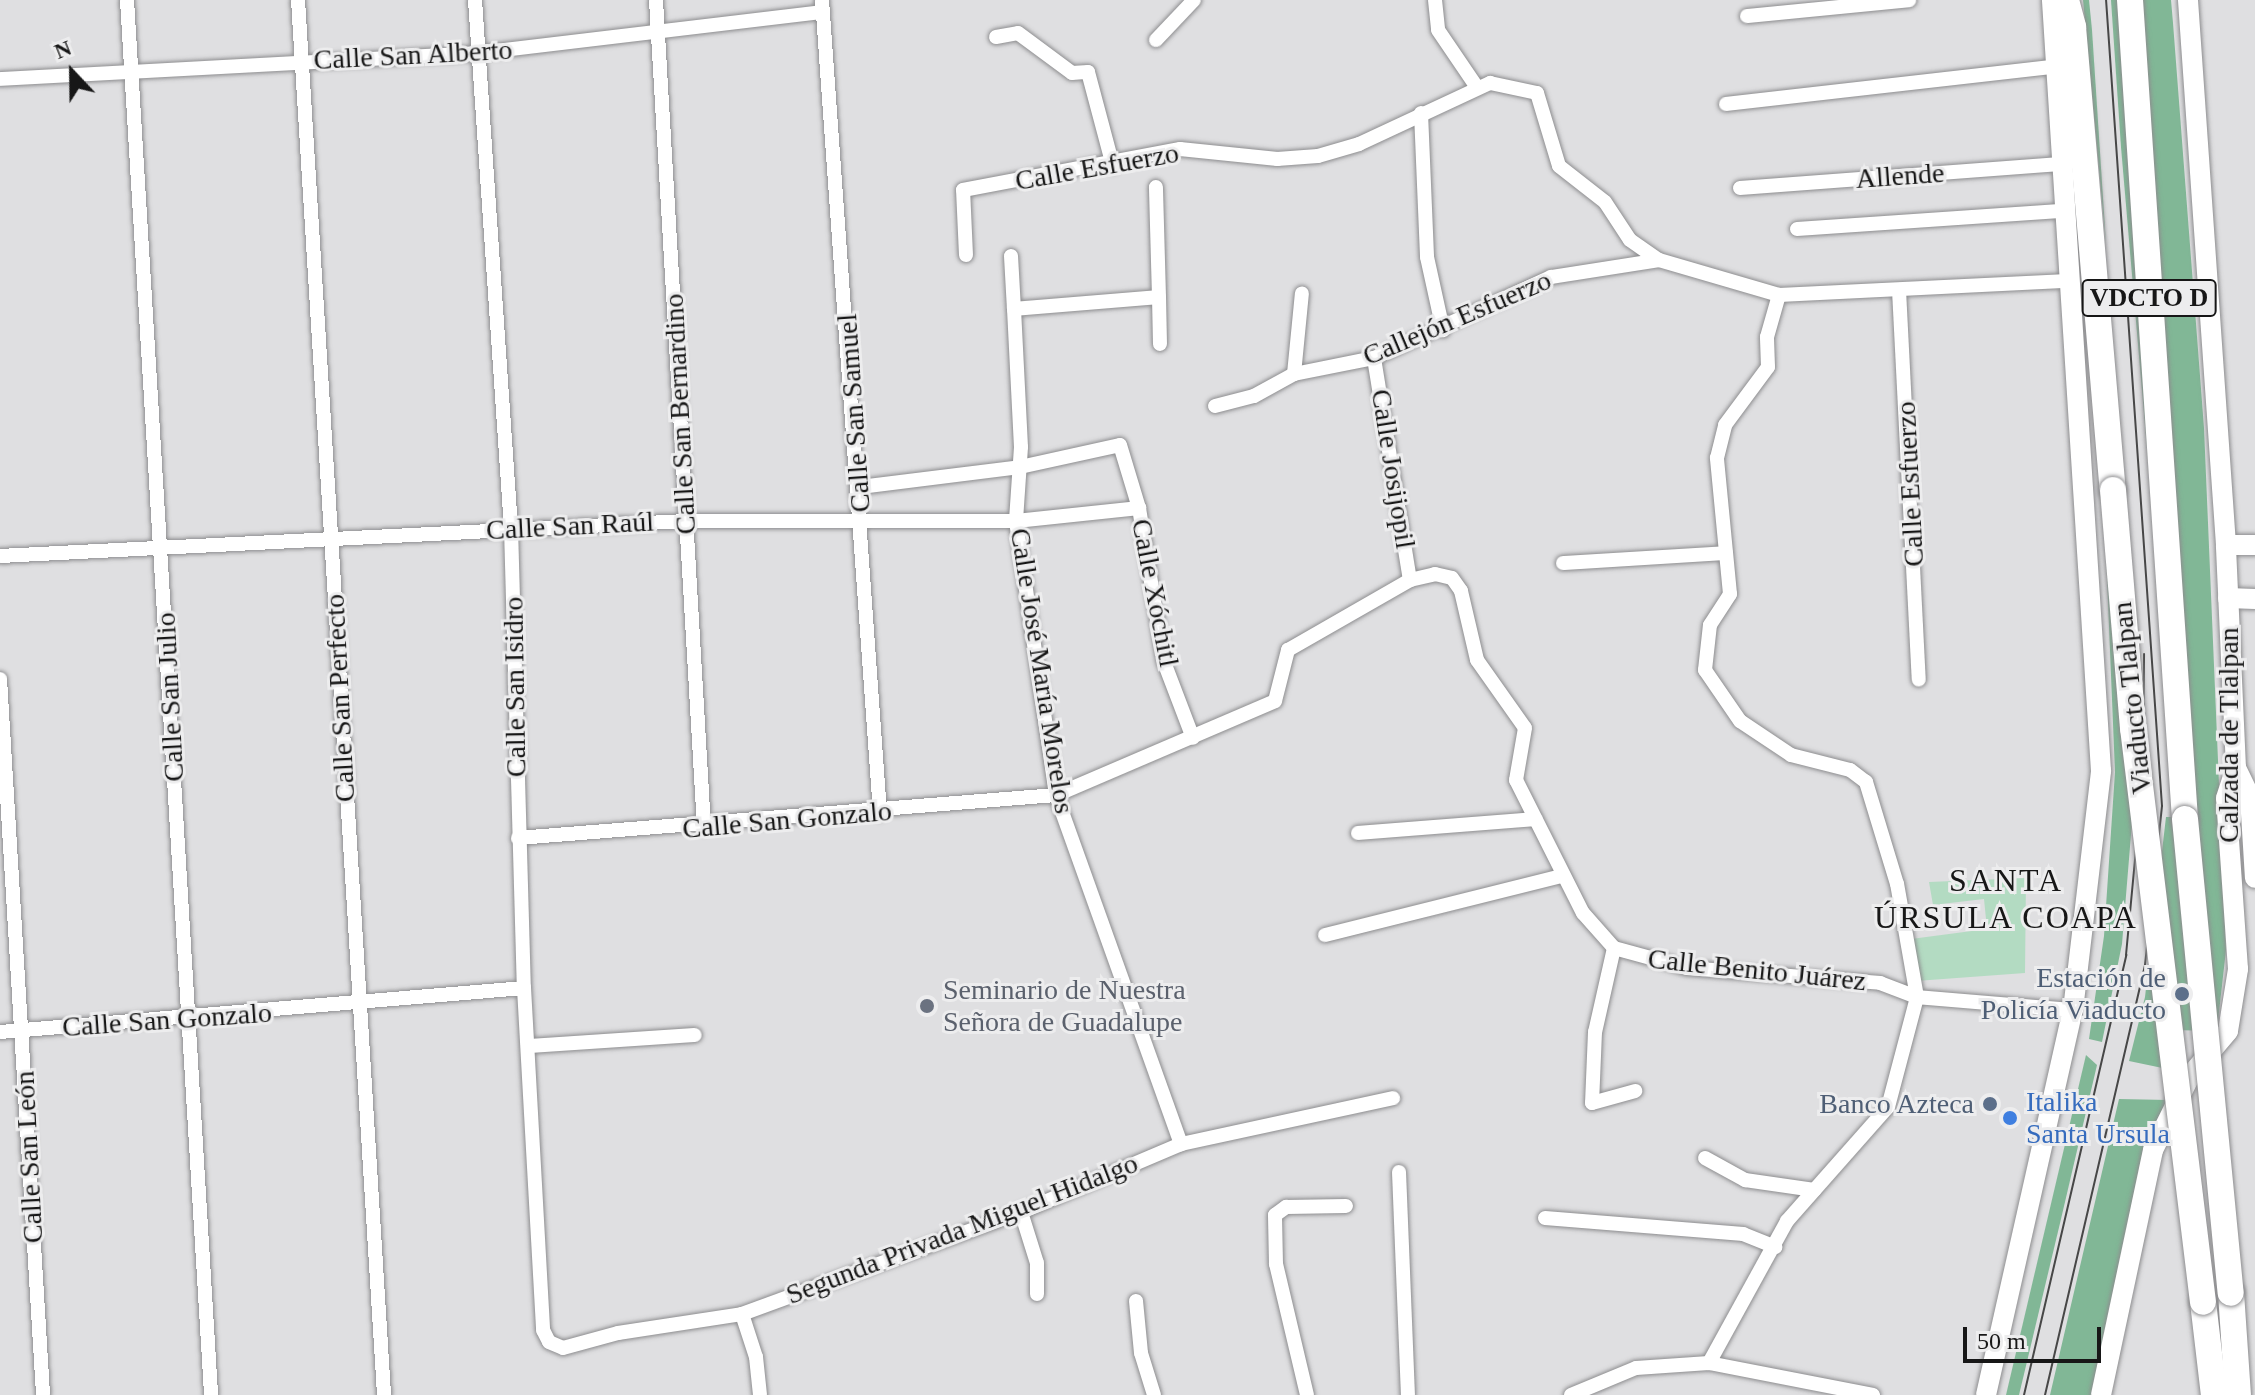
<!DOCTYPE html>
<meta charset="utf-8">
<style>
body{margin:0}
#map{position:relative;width:2255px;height:1395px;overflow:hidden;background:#dfdfe1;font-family:Georgia,serif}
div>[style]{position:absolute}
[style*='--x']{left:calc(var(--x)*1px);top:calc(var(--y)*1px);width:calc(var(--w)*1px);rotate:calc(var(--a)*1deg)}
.green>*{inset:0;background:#b3dbc2}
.forest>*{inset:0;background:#81b796}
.roads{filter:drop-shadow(0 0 2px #8d8d8f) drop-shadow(0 0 2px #8d8d8f)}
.minor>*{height:14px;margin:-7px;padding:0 7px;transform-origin:7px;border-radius:7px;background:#fff}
.secondary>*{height:20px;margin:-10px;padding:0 10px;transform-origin:10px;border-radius:10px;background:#fff}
.motorway>*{height:26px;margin:-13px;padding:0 13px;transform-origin:13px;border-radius:13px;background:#fff}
.tram>*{height:2px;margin:-1px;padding:0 1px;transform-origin:1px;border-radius:1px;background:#474747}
.bridges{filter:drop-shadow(0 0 2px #8d8d8f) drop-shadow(0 0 2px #8d8d8f)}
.motorway-bridge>*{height:26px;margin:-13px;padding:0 13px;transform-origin:13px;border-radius:13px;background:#fff}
.dots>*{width:22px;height:22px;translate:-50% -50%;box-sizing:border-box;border:4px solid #ededee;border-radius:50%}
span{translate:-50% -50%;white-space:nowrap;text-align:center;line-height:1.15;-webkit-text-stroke:6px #ededee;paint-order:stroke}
.shield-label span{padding:2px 6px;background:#ededee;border:2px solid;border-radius:6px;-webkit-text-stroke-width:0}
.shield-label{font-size:26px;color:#171717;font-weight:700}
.street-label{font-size:28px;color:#171717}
.service-label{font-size:28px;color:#4e5e75}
.right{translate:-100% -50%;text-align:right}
.worship-label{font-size:28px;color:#5b616d}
.left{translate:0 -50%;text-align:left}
.shop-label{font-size:28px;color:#366cbe}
.quarter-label{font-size:32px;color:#171717;letter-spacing:2px}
.north{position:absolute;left:32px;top:32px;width:80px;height:80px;-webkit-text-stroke:6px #ededee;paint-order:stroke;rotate:338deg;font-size:22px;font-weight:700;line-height:32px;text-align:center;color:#171717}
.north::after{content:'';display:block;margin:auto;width:28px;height:36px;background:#171717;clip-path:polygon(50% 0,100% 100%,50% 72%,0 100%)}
.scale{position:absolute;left:1963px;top:1327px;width:138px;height:36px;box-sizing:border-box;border:4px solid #171717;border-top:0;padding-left:10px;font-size:24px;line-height:28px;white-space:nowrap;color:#171717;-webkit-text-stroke:6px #ededee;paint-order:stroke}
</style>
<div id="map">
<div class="green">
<i style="clip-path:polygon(2026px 878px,2025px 973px,1916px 981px,1911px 939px,1987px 929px,1984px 899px,1933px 905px,1929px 882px)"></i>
</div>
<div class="forest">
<i style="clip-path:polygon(2083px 0,2089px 0,2092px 30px,2106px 244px)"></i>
<i style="clip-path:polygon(2111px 0,2119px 0,2154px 530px,2121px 147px)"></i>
<i style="clip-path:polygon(2141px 0,2171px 0,2173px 23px,2204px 428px,2226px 950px,2218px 1021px,2213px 1031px,2174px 1030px,2172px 1070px,2129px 1061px,2145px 997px,2166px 817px,2196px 817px)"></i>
<i style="clip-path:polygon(2125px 489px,2139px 666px,2136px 774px,2122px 944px,2102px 1042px,2089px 1039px,2104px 936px,2115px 772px,2106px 553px)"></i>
<i style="clip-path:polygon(2086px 1055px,2097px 1065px,2061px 1219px,2019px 1395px,2006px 1395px)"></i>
<i style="clip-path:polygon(2119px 1099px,2168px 1100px,2143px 1150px,2094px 1395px,2050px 1395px)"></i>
</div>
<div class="roads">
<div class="minor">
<i style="--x:127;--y:0;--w:1398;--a:86.55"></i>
<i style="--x:298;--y:0;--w:1398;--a:86.47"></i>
<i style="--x:475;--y:0;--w:529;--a:86.1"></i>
<i style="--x:511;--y:528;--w:460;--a:88.4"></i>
<i style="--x:524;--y:988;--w:343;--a:86.8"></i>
<i style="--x:543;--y:1330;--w:13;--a:63"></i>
<i style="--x:549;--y:1342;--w:15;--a:23"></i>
<i style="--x:563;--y:1348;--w:57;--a:-15.3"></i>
<i style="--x:618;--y:1333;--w:125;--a:-8.7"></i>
<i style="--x:742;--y:1314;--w:297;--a:-20.1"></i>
<i style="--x:1021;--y:1212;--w:174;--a:-23"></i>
<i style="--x:1181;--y:1144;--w:217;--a:-12.2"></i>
<i style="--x:656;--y:0;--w:828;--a:86.68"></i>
<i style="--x:822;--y:0;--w:815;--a:85.92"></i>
<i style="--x:1435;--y:0;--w:30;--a:84"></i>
<i style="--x:1438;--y:30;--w:68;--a:55.8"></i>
<i style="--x:1747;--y:16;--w:163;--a:-5.6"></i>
<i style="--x:996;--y:37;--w:22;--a:-10"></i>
<i style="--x:1018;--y:33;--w:67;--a:36.5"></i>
<i style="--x:1072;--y:73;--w:16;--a:-4"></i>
<i style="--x:1088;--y:72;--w:97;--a:75.1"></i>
<i style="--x:1156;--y:40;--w:55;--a:-46.5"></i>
<i style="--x:0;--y:79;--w:479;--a:-3.1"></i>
<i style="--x:478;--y:53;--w:347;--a:-6.8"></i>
<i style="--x:1726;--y:104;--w:329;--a:-6.5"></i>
<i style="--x:1421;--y:113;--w:144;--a:87.6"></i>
<i style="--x:1427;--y:257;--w:75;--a:77.6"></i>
<i style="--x:1740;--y:188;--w:321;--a:-4.3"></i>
<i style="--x:1797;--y:229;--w:267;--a:-3.9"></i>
<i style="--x:966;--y:255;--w:65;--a:-92.6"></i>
<i style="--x:963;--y:190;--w:221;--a:-10.7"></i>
<i style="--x:1180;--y:149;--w:98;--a:5.9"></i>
<i style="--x:1277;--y:159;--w:41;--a:-4.2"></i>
<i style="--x:1318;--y:156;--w:43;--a:-16.3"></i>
<i style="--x:1359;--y:144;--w:145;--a:-25"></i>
<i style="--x:1490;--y:83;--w:48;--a:12"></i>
<i style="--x:1537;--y:93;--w:76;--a:73.2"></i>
<i style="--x:1559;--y:166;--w:58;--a:38"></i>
<i style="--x:1605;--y:202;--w:45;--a:56.7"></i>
<i style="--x:1630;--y:240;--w:35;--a:35"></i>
<i style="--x:1659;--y:260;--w:125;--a:16.3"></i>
<i style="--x:1779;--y:295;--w:289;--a:-2.8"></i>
<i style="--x:1011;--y:256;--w:53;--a:86.8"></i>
<i style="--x:1014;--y:309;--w:145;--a:-4.7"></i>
<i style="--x:1159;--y:297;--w:110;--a:-91.6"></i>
<i style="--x:1899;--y:290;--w:390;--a:87.1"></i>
<i style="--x:1159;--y:297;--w:47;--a:88.8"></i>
<i style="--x:1014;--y:309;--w:138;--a:87.1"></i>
<i style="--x:1021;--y:447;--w:74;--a:93.9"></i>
<i style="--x:1016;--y:521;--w:277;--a:81.7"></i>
<i style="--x:1056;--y:795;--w:371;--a:70.3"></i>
<i style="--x:1374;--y:358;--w:225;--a:80.8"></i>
<i style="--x:1294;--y:374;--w:81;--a:-84.4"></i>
<i style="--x:1215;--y:406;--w:40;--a:-14.4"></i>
<i style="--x:1254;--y:396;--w:46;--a:-28.8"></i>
<i style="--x:1294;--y:374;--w:82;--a:-11.3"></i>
<i style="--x:1374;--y:358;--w:195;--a:-24.6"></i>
<i style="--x:1551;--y:277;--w:109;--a:-8.9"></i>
<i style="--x:860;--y:487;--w:161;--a:-7.1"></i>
<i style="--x:1020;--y:467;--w:102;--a:-12.4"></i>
<i style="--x:1120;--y:445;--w:66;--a:73.2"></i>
<i style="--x:1139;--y:508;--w:156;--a:80.8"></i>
<i style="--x:1164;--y:662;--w:81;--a:69.1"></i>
<i style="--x:0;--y:556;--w:687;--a:-2.92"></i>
<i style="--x:686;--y:521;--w:330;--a:0"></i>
<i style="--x:1016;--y:521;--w:124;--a:-6"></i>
<i style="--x:1563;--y:563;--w:163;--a:-3.5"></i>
<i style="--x:0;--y:679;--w:717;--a:86.56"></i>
<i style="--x:1358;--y:833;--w:178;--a:-4.5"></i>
<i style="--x:518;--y:838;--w:540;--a:-4.57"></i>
<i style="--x:1056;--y:795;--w:238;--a:-23.2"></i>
<i style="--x:1275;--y:701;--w:53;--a:-75.7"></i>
<i style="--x:1288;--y:650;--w:141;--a:-29.8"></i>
<i style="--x:1410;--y:580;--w:26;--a:-13"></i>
<i style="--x:1435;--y:574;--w:17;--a:13"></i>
<i style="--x:1452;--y:578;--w:16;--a:55"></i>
<i style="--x:1461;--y:591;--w:71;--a:76.9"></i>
<i style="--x:1477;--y:660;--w:83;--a:54.8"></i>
<i style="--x:1525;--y:728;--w:53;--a:99.8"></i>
<i style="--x:1516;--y:780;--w:149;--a:63.3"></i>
<i style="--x:1583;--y:913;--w:47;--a:48.5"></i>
<i style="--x:1614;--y:948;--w:76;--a:15.3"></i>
<i style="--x:1687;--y:968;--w:194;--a:4.4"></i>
<i style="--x:1880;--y:983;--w:40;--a:21"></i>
<i style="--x:1917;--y:997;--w:157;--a:4.8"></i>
<i style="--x:1325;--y:935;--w:244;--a:-14"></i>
<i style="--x:1614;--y:948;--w:86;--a:102.7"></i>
<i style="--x:1595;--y:1032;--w:71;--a:92.4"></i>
<i style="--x:1592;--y:1103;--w:45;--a:-15.6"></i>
<i style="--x:0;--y:1032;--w:526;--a:-4.8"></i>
<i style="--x:529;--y:1046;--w:166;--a:-3.8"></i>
<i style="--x:1705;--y:1158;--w:46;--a:28.8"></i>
<i style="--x:1745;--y:1180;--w:70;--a:8.2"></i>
<i style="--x:1399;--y:1172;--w:223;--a:87.7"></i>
<i style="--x:1021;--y:1212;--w:53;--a:72.6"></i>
<i style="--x:1037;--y:1263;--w:31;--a:90"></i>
<i style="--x:1545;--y:1218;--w:199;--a:4.6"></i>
<i style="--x:1743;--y:1234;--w:35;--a:22"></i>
<i style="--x:1136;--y:1301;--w:52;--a:84.5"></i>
<i style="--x:1141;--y:1353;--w:44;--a:72.8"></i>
<i style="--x:742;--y:1314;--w:45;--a:72"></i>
<i style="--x:756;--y:1357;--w:38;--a:84"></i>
<i style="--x:1709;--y:1363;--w:162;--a:-61.2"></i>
<i style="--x:1787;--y:1221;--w:152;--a:-48.5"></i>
<i style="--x:1888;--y:1107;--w:114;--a:-75.2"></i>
<i style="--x:1917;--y:997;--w:115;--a:-100"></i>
<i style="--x:1897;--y:884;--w:107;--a:-106.9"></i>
<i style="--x:1866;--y:782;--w:20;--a:-143"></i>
<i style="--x:1850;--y:770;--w:61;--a:-165.7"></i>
<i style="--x:1791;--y:755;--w:61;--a:-146.3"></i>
<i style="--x:1740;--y:721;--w:62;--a:-124.5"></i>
<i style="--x:1705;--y:670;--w:45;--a:-83.7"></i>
<i style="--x:1710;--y:625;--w:37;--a:-57"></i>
<i style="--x:1730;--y:594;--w:137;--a:-95.5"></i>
<i style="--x:1717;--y:458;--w:34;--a:-76"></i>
<i style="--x:1725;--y:425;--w:72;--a:-53.4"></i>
<i style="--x:1768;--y:367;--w:30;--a:-92"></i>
<i style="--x:1767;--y:337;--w:44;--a:-74.1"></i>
<i style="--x:1307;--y:1395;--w:135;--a:-103.3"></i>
<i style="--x:1276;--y:1264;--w:49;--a:-91.2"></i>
<i style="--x:1275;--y:1215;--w:14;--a:-36"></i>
<i style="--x:1286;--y:1207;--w:60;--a:-1"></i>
<i style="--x:1571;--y:1395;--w:70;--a:-22.6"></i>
<i style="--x:1636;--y:1368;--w:73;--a:-3.9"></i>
<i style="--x:1709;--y:1363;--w:167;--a:11"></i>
</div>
<div class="secondary">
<i style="--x:2226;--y:545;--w:29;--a:0"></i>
<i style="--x:2228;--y:598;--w:27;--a:2"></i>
<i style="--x:2236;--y:768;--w:32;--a:64"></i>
<i style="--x:2250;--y:797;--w:81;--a:86.5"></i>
<i style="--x:1986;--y:1395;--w:395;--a:-77.3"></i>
<i style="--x:2073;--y:1010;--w:241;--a:-83.3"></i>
<i style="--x:2101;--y:771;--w:773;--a:-93.64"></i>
<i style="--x:2101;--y:1395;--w:250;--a:-78"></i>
<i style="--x:2153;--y:1150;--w:83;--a:-63.4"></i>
<i style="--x:2190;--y:1076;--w:59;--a:-49.8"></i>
<i style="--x:2228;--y:1031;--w:63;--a:-80.8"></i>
<i style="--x:2238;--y:969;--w:171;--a:-94"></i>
<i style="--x:2226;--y:798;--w:32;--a:-72"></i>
<i style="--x:2236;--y:768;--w:223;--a:-92.6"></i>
<i style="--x:2226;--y:545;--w:546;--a:-93.99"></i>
</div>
<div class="motorway">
<i style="--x:2066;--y:0;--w:28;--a:75"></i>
<i style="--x:2073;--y:27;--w:465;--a:85.1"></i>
<i style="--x:2130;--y:0;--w:821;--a:86.16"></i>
<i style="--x:2231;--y:1293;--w:102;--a:86.1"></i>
<i style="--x:2203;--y:1302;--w:94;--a:83.3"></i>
</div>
</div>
<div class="tram">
<i style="--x:2024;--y:1395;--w:452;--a:-76.9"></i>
<i style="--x:2126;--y:955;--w:182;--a:-84.6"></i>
<i style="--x:2143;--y:774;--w:120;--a:-89.5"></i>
<i style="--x:2045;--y:1395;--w:441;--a:-76.9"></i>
<i style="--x:2145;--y:965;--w:160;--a:-83.9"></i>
<i style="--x:2162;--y:806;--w:808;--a:-93.97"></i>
</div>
<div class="bridges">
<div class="motorway-bridge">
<i style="--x:2113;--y:490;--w:239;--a:85.2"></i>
<i style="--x:2133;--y:728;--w:578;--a:83.05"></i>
<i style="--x:2185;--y:819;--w:476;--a:84.5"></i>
</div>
</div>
<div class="dots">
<i style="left:2182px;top:994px;background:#5c6f8a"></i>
<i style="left:927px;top:1006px;background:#6b7280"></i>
<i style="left:1990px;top:1104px;background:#5c6f8a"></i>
<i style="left:2010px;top:1118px;background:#3f7fe0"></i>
</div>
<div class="shield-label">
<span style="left:2149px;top:298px">VDCTO D</span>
</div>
<div class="street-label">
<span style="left:413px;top:55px;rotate:-3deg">Calle San Alberto</span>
<span style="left:1097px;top:167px;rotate:-10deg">Calle Esfuerzo</span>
<span style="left:1900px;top:176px;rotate:-4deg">Allende</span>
<span style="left:1457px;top:318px;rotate:-23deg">Callejón Esfuerzo</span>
<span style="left:854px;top:413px;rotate:-94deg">Calle San Samuel</span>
<span style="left:680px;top:414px;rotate:-93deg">Calle San Bernardino</span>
<span style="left:1393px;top:469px;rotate:81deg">Calle Josijopil</span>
<span style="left:1910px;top:484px;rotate:-93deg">Calle Esfuerzo</span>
<span style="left:570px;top:526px;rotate:-3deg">Calle San Raúl</span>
<span style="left:1155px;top:593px;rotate:79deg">Calle Xóchitl</span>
<span style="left:1042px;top:671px;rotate:81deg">Calle José María Morelos</span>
<span style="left:515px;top:687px;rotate:-91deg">Calle San Isidro</span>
<span style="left:170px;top:697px;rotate:-93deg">Calle San Julio</span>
<span style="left:340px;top:698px;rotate:-93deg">Calle San Perfecto</span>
<span style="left:2132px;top:698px;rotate:-96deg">Viaducto Tlalpan</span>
<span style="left:2229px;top:735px;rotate:-90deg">Calzada de Tlalpan</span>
<span style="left:787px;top:820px;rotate:-5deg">Calle San Gonzalo</span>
<span style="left:1757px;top:970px;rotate:6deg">Calle Benito Juárez</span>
<span style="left:167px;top:1020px;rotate:-4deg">Calle San Gonzalo</span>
<span style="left:29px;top:1157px;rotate:-93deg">Calle San León</span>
<span style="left:962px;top:1229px;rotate:-21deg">Segunda Privada Miguel Hidalgo</span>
</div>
<div class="service-label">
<span class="right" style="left:2166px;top:994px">Estación de<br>Policía Viaducto</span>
<span class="right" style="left:1974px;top:1104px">Banco Azteca</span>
</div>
<div class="worship-label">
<span class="left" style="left:943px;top:1006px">Seminario de Nuestra<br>Señora de Guadalupe</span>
</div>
<div class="shop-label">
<span class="left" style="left:2026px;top:1118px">Italika<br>Santa Ursula</span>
</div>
<div class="quarter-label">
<span style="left:2006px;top:899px">SANTA<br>ÚRSULA COAPA</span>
</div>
<div class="north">N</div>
<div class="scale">50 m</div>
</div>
